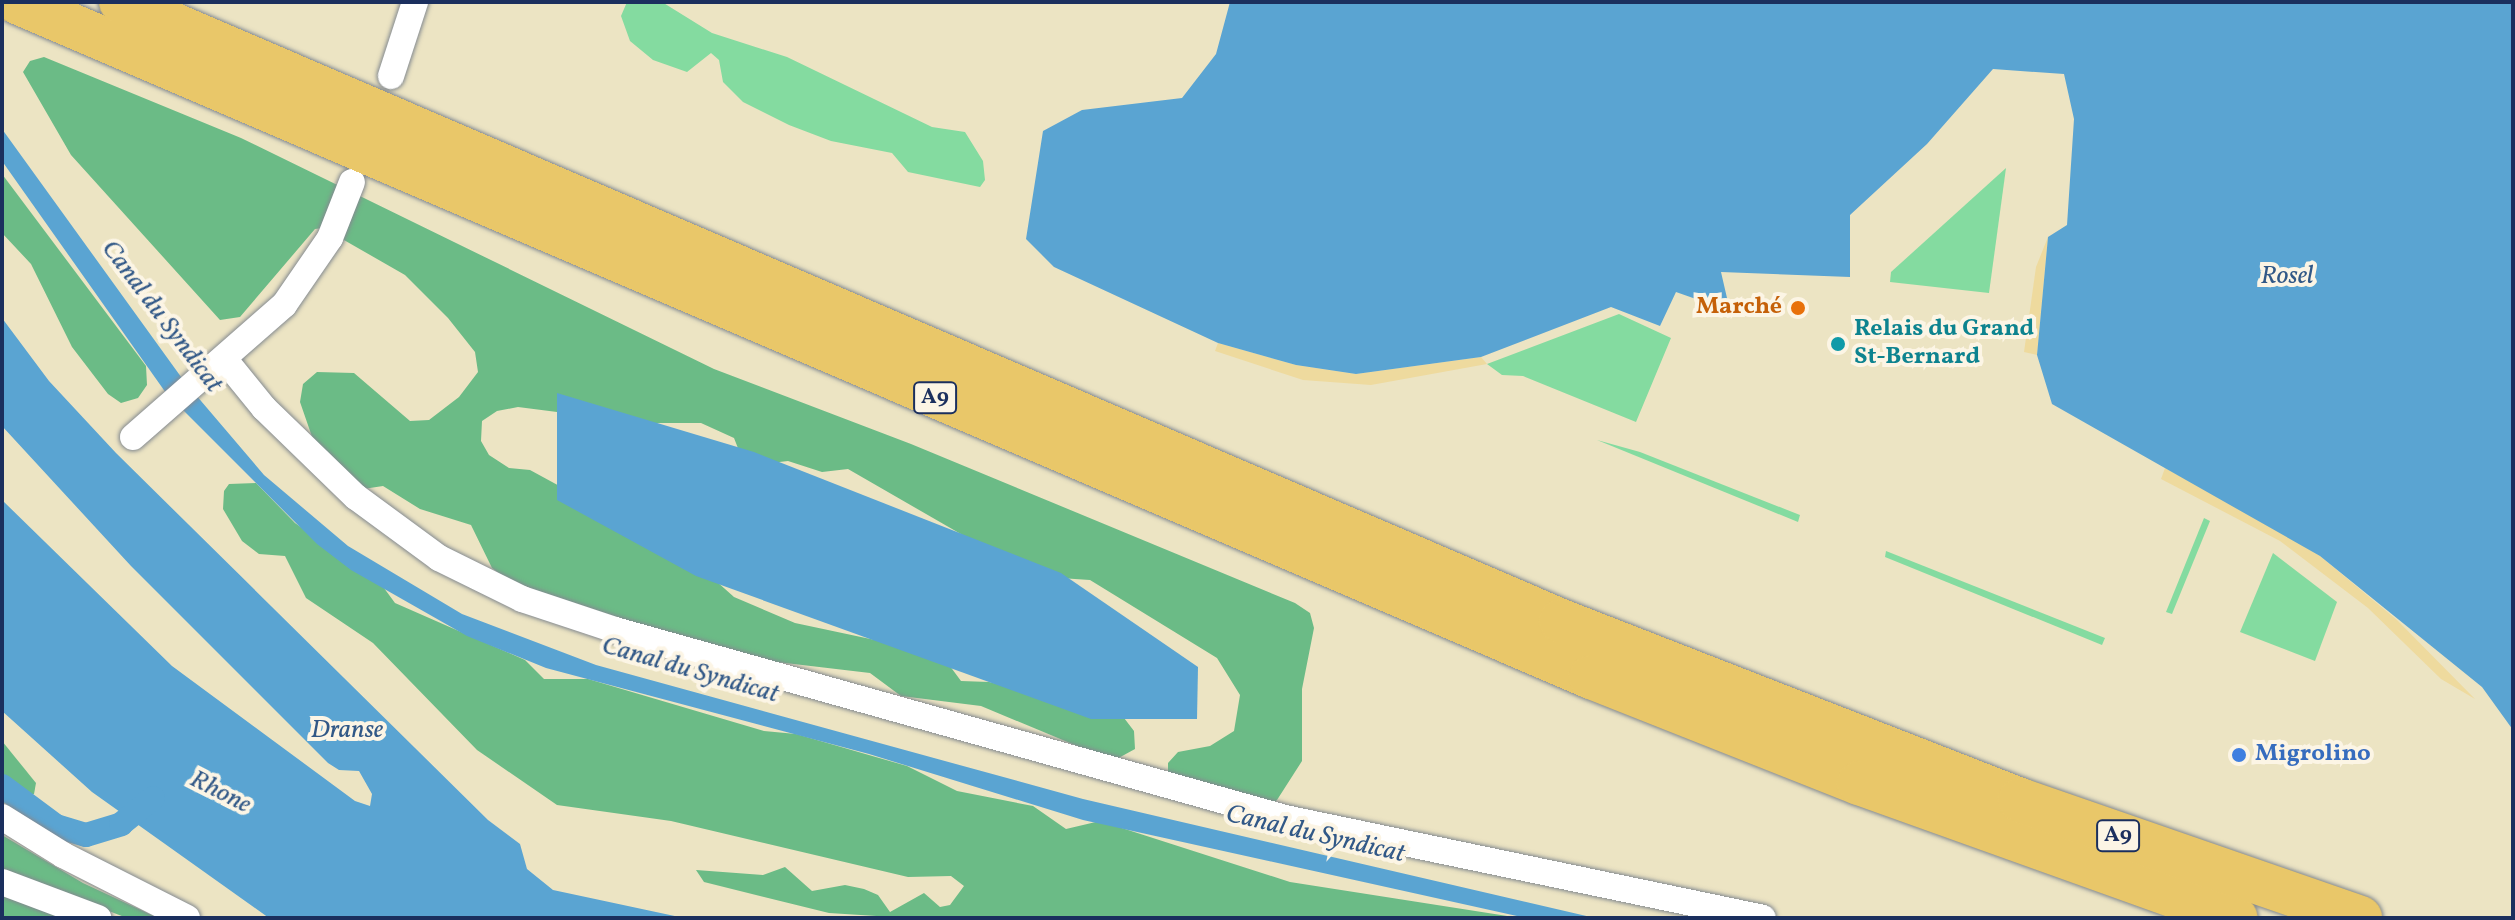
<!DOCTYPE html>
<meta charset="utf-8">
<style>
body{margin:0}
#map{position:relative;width:2515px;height:920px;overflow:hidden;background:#ece4c3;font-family:Vollkorn,serif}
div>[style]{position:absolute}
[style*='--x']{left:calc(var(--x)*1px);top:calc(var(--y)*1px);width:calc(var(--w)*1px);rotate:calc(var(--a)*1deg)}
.green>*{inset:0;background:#84dba0}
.forest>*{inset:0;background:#6bbb86}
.sand>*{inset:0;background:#eeda9e}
.water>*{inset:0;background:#5aa4d2}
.canal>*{height:24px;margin:-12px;padding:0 12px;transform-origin:12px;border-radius:12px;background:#5aa4d2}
.roads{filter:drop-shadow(0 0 2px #848a90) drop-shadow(0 0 2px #848a90)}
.minor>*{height:26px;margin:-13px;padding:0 13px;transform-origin:13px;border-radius:13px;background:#fff}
.motorway>*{height:44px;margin:-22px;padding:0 22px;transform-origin:22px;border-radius:22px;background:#e9c769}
.dots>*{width:22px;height:22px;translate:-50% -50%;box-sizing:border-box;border:4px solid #fcf5e5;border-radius:50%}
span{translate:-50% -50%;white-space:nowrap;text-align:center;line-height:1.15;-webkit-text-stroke:8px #fcf5e5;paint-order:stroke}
.shield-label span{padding:2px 6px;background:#fcf5e5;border:2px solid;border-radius:6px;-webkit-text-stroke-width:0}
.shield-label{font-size:22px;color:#1b2f5e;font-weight:700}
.food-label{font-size:24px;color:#c56008;font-weight:700}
.right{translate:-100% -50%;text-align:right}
.culture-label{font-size:24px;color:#0d838f;font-weight:700}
.left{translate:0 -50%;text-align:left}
.shop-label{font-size:24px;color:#366cbe;font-weight:700}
.water-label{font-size:26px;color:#315887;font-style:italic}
.frame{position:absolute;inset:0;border:4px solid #1b2f5e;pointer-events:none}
</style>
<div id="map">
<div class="green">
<i style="clip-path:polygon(627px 2px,662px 2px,712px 33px,787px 57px,932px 127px,965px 132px,983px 161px,985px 180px,980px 187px,908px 172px,892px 153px,831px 141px,789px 125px,743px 102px,723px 82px,719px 60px,711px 53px,687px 72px,653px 60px,630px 41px,621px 16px)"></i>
<i style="clip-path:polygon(2006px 168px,1989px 293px,1890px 282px,1891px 272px)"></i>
<i style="clip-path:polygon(1619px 314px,1671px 338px,1636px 422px,1523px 376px,1502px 375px,1487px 364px)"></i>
<i style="clip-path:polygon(1597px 440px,1640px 452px,1800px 515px,1798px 522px)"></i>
<i style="clip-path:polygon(2204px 518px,2210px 521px,2172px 614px,2166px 612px)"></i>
<i style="clip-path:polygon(1886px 551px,2105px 638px,2102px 645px,1885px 557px)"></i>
<i style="clip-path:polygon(2273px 553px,2337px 602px,2315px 661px,2240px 632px)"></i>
</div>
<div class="forest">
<i style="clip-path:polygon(44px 57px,241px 138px,714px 369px,911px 444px,1295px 603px,1310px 613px,1314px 628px,1302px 689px,1302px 761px,1277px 800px,1255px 819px,1168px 774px,1168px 763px,1178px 752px,1210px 746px,1234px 731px,1240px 695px,1217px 658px,1090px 580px,1060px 578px,992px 552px,848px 469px,822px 472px,788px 461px,745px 466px,734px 438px,701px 423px,643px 423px,518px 407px,497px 411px,482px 421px,481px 441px,489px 455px,509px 468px,530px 470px,688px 556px,734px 597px,795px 623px,941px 654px,961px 681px,989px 682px,1121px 714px,1134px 731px,1135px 749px,1113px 761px,981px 706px,901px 696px,870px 673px,625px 644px,571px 627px,492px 568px,471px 525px,420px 509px,383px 486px,337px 493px,328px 483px,300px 402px,303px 384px,317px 372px,354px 373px,410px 421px,429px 420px,459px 397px,478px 372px,475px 352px,448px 318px,405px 275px,323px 228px,315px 229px,240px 317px,220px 320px,71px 155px,23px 72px,30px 61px)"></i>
<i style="clip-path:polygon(2px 174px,146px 366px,147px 385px,138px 398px,121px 403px,108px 394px,72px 347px,31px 264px,2px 233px)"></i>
<i style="clip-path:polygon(256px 483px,295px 523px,381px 584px,395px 603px,525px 660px,544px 679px,588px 679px,764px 731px,796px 734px,907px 766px,957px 791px,1033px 806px,1066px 829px,1100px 821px,1290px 882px,1520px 918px,908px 918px,829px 913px,704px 882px,696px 870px,763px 875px,785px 867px,812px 891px,845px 885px,864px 889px,878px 895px,890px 912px,924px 893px,940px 907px,950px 905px,964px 886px,951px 876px,908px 877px,671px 821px,557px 805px,477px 750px,373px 643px,306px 598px,285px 556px,259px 554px,242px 541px,223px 509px,224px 491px,229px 484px)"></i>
<i style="clip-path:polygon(2px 741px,36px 783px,34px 794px,24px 796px,2px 785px)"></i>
<i style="clip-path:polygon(2px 835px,83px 883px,158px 918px,127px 918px,2px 870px)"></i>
<i style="clip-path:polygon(2px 892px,89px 918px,2px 918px)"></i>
</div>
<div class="sand">
<i style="clip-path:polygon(2048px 237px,2037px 355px,2024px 352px,2036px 267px)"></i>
<i style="clip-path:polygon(1218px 343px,1296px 365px,1356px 374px,1481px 357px,1487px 364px,1371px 385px,1303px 380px,1215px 351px)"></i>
<i style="clip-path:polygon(2165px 468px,2276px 526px,2320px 556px,2397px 620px,2475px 699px,2441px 679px,2368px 608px,2280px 541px,2161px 479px)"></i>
</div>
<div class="water">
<i style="clip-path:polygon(1230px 2px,2513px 2px,2513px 730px,2482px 687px,2320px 556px,2052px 404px,2037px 355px,2048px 237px,2067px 225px,2074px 119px,2064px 74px,1993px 69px,1927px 144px,1850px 215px,1850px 277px,1721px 272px,1730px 311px,1676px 292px,1660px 326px,1611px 307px,1481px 357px,1356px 374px,1296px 365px,1218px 343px,1054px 267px,1026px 239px,1043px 131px,1082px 110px,1182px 98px,1216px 54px)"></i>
<i style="clip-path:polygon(2px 129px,184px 381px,264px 475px,348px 546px,462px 614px,596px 665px,1083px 799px,1595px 918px,1526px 918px,1083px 820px,869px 754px,546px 668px,467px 636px,351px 570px,317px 544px,166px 393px,2px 161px)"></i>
<i style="clip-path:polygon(2px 318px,49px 381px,116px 453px,488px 820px,520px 844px,527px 869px,553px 890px,684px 918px,269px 918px,92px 792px,2px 711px,2px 500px,172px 666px,355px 801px,370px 806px,372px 794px,359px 771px,339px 770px,328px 763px,131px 566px,2px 426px)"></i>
<i style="clip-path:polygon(557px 393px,754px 452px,1061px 573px,1198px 667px,1197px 719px,1091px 719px,696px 576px,557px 500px)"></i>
</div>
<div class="canal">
<i style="--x:2;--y:786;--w:67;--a:36.5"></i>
<i style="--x:56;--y:826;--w:31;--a:17"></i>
<i style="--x:86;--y:835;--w:37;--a:-17"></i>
<i style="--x:121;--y:824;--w:41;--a:-39.1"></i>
</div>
<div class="roads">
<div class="minor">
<i style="--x:391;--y:76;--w:78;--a:-72"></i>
<i style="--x:225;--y:360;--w:62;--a:50.9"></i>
<i style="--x:264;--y:408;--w:128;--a:44.1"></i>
<i style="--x:356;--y:497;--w:103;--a:36.3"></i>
<i style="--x:439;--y:558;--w:93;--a:26.3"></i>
<i style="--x:522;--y:599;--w:98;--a:18.4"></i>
<i style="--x:615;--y:630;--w:696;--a:15.67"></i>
<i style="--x:1285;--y:818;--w:488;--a:11.8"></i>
<i style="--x:133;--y:437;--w:201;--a:-41.2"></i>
<i style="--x:284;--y:305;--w:81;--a:-55.5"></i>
<i style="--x:330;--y:238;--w:60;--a:-68.6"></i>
<i style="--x:2;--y:817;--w:72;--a:31.9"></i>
<i style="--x:63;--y:855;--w:139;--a:26.9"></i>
<i style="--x:2;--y:882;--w:103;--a:20.6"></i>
</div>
<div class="motorway">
<i style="--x:17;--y:2;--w:1713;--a:23.21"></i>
<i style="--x:1591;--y:677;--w:288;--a:21.6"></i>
<i style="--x:1859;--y:783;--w:400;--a:19.7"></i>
<i style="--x:121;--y:2;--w:1567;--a:23.26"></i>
<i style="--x:1561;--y:621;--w:493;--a:21.3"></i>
<i style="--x:2020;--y:800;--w:360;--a:19.1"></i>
</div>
</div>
<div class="dots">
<i style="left:1798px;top:308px;background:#e8710a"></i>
<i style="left:1838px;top:344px;background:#0f9aa8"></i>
<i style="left:2239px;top:755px;background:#3f7fe0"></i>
</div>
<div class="shield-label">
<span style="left:935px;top:398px">A9</span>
<span style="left:2118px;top:836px">A9</span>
</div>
<div class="food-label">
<span class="right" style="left:1782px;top:308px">Marché</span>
</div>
<div class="culture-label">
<span class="left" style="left:1854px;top:344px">Relais du Grand<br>St-Bernard</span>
</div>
<div class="shop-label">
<span class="left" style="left:2255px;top:755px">Migrolino</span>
</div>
<div class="water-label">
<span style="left:2287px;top:277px">Rosel</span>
<span style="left:161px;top:317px;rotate:53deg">Canal du Syndicat</span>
<span style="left:690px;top:671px;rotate:16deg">Canal du Syndicat</span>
<span style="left:347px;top:731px">Dranse</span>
<span style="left:220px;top:793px;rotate:27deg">Rhone</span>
<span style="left:1315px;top:835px;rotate:13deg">Canal du Syndicat</span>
</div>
<div class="frame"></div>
</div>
